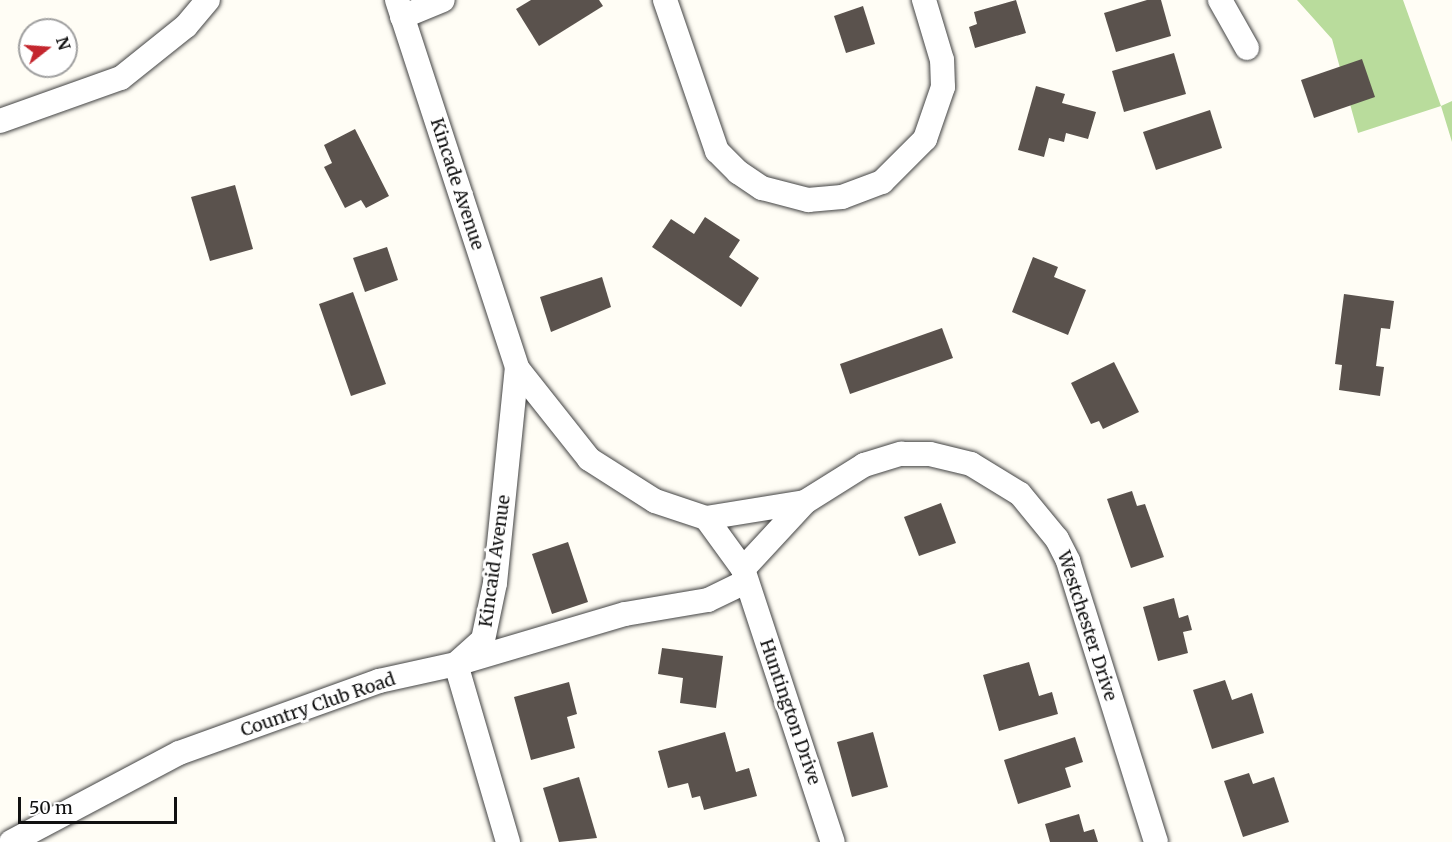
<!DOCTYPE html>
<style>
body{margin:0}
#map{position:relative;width:1452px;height:842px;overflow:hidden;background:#fffdf5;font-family:Merriweather,serif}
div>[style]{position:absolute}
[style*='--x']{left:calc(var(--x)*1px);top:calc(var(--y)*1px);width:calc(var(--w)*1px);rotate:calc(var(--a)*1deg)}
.forest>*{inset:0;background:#b9dc9c}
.building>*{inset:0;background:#5a524d}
.roads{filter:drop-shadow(0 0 2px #444) drop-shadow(0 0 2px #444)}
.street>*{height:24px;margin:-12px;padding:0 12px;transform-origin:12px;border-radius:12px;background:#fff}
span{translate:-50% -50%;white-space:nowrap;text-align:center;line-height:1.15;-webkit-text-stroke:6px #fff;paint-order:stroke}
.street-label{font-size:18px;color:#111}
.north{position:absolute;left:18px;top:18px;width:60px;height:60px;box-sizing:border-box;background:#fff;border:2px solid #a0a0a0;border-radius:50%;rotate:73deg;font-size:16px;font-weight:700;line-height:24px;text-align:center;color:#111}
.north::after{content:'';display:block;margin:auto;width:21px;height:27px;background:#c4262e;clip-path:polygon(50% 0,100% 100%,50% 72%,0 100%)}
.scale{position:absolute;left:18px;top:797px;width:159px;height:27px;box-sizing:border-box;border:3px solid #111;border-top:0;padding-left:8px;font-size:18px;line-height:21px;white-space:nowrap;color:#111;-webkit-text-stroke:4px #fff;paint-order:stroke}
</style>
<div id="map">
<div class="forest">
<i style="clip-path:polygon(1297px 0,1403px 0,1441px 106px,1452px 101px,1452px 142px,1441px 106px,1358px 133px,1332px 39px)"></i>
</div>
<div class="building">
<i style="clip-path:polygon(531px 0,599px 0,603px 6px,539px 46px,516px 9px)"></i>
<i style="clip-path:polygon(1016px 0,1026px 33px,975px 48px,969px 27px,977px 24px,974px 12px)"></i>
<i style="clip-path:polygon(1147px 0,1161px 0,1171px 36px,1116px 52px,1104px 13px)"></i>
<i style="clip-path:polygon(863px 6px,875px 44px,846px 53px,834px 16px)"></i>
<i style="clip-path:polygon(1174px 53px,1186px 94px,1124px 112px,1112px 71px)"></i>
<i style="clip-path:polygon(1362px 59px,1375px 97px,1314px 118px,1301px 80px)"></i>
<i style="clip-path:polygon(1036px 86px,1065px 94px,1062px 103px,1096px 112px,1088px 139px,1066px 133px,1064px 142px,1049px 138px,1044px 157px,1018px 150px)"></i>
<i style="clip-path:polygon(1210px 110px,1222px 148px,1156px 170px,1143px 132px)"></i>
<i style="clip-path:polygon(355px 129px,389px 196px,366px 208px,361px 200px,345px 208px,324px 167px,332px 163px,324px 145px)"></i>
<i style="clip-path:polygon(235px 185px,253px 249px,210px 261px,191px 197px)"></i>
<i style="clip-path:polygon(705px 217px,740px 240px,729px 257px,759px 278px,741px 307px,652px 247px,671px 219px,694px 234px)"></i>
<i style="clip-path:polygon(387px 247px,398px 280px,365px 292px,353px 258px)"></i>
<i style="clip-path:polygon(1033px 257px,1058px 267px,1054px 277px,1086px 290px,1068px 335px,1012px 312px)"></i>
<i style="clip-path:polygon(602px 277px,611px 307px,551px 332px,540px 297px)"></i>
<i style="clip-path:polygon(353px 292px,386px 384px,351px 396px,319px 304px)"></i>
<i style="clip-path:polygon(1344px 294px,1394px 301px,1390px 329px,1381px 328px,1376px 366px,1384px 367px,1380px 396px,1339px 390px,1342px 365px,1335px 364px)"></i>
<i style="clip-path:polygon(942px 328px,953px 358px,850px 394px,840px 364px)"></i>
<i style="clip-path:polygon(1114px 362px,1139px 412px,1103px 429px,1099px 421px,1091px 424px,1071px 383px)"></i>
<i style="clip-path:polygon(1132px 491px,1137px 506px,1145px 504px,1164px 557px,1131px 568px,1107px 499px)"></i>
<i style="clip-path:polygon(941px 503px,956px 543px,919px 556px,904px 517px)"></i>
<i style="clip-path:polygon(568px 542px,588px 602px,552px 614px,532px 554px)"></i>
<i style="clip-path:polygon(1174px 598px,1179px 618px,1188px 615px,1192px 630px,1183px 632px,1188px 653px,1158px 661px,1143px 607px)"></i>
<i style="clip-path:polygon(662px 648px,723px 656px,716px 708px,680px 703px,683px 678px,658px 674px)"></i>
<i style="clip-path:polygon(1029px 662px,1039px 696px,1052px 692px,1058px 714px,999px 731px,983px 675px)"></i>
<i style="clip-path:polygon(1225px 680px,1232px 700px,1252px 693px,1264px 733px,1212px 749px,1193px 690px)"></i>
<i style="clip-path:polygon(569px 682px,577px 714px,567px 717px,575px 748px,531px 760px,514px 697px)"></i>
<i style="clip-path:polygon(725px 732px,736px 772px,749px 768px,757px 796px,704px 810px,700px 796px,692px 798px,688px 783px,668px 788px,658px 751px)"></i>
<i style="clip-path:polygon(873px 732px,888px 787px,852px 797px,837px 742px)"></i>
<i style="clip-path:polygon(1075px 737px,1083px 762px,1065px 768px,1071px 787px,1018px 804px,1004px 760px)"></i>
<i style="clip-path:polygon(1249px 773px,1253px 784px,1274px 777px,1289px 822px,1243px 837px,1224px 781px)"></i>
<i style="clip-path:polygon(579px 777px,597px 838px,559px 842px,543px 788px)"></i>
<i style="clip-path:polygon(1079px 814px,1084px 832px,1094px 829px,1098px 842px,1050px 842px,1045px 824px)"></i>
</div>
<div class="roads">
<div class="street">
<i style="--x:397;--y:0;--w:387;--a:71.9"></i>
<i style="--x:517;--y:368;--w:116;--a:51.6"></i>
<i style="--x:589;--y:459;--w:78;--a:32.5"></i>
<i style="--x:655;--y:501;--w:54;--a:18.4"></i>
<i style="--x:706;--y:518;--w:63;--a:54"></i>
<i style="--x:743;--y:569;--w:287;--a:71.8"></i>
<i style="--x:665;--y:0;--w:160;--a:71"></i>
<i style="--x:717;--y:151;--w:30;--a:45"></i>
<i style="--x:738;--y:172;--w:29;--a:34"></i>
<i style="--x:762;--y:188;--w:48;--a:14.6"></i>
<i style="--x:808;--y:200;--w:34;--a:-5"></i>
<i style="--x:842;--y:197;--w:43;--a:-20.6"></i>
<i style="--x:882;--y:182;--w:61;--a:-45"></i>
<i style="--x:925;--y:139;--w:55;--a:-70.9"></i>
<i style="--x:943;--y:87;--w:27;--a:-92"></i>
<i style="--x:942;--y:60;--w:63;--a:-106.7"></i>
<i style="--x:1220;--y:0;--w:55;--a:60.6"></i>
<i style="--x:402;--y:17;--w:44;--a:-22.5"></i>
<i style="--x:0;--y:121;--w:128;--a:-19.6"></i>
<i style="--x:121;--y:78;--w:83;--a:-38.7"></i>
<i style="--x:186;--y:26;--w:34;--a:-50"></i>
<i style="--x:706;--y:518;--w:100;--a:-9.2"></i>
<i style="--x:743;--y:569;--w:91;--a:-47.2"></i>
<i style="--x:805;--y:502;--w:70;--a:-32.1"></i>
<i style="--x:864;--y:465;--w:39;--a:-17"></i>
<i style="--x:901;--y:454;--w:29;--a:0"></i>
<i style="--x:930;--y:454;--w:42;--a:13.7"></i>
<i style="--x:971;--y:464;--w:57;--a:31.5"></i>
<i style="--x:1020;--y:494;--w:58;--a:50.6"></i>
<i style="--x:1057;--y:539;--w:25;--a:63"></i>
<i style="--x:1068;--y:561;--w:294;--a:72.6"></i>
<i style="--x:11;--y:842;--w:190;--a:-27.9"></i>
<i style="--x:179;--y:753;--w:213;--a:-19.8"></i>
<i style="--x:379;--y:681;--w:79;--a:-12.4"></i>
<i style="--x:456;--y:664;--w:176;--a:-16.5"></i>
<i style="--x:625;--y:614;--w:84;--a:-9.6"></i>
<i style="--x:708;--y:600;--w:41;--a:-25.9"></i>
<i style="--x:508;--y:842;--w:185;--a:-106.3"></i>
<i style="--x:456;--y:664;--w:36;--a:-42"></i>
<i style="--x:483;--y:640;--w:58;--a:-78.1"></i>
<i style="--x:495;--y:583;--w:216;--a:-84.2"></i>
</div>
</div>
<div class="street-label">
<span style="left:457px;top:184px;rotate:72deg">Kincade Avenue</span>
<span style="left:495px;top:561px;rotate:-82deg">Kincaid Avenue</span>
<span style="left:1087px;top:626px;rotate:72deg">Westchester Drive</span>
<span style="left:318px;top:705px;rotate:-19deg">Country Club Road</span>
<span style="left:790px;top:712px;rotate:71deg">Huntington Drive</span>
</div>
<div class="north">N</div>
<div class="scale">50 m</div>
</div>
